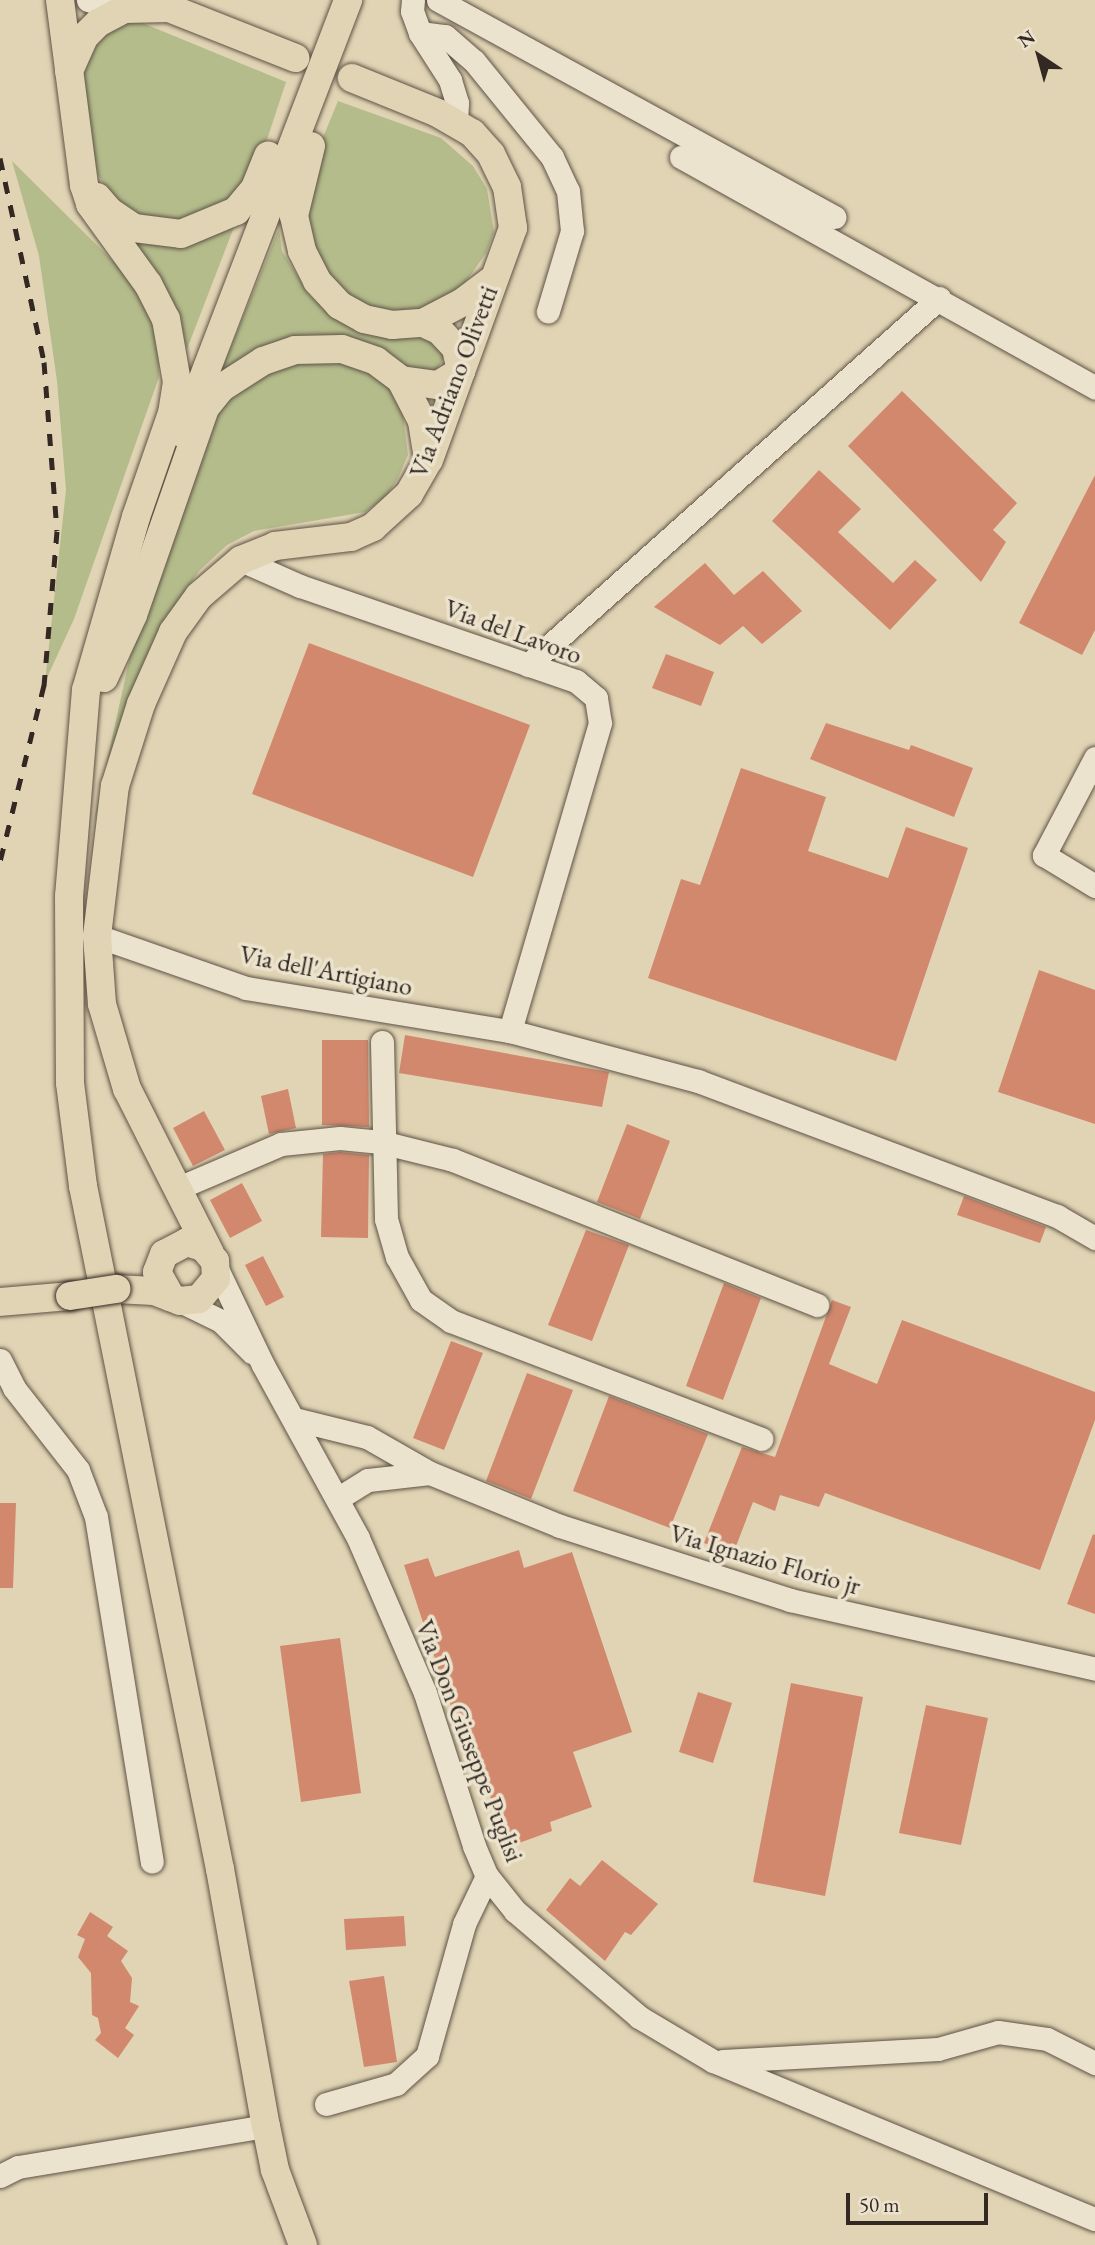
<!DOCTYPE html>
<style>
body{margin:0}
#map{position:relative;width:1095px;height:2245px;overflow:hidden;background:#e1d4b4;font-family:"EB Garamond",serif}
div>[style]{position:absolute}
[style*='--x']{left:calc(var(--x)*1px);top:calc(var(--y)*1px);width:calc(var(--w)*1px);rotate:calc(var(--a)*1deg)}
.green>*{inset:0;background:#b4bc8b}
.building>*{inset:0;background:#d1886d}
.roads{filter:drop-shadow(0 0 2px #5e5346) drop-shadow(0 0 2px #5e5346)}
.minor>*{height:23px;margin:-11.5px;padding:0 11.5px;transform-origin:11.5px;border-radius:11.5px;background:#ece3ce}
.major>*{height:28px;margin:-14px;padding:0 14px;transform-origin:14px;border-radius:14px;background:#e1d4b4}
.rail>*{height:5px;margin-top:-2.5px;transform-origin:0;background:repeating-linear-gradient(90deg,#332822 0 12px,transparent 0 24px)}
.bridges{filter:drop-shadow(0 0 2px #332822) drop-shadow(0 0 2px #332822)}
.major-bridge>*{height:28px;margin:-14px;padding:0 14px;transform-origin:14px;border-radius:14px;background:#e1d4b4}
span{translate:-50% -50%;white-space:nowrap;text-align:center;line-height:1.15;-webkit-text-stroke:7px #ece3ce;paint-order:stroke}
.street-label{font-size:26px;color:#332822}
.north{position:absolute;left:1004px;top:21px;width:70px;height:70px;-webkit-text-stroke:5px #ece3ce;paint-order:stroke;rotate:324deg;font-size:19px;font-weight:700;line-height:28px;text-align:center;color:#332822}
.north::after{content:'';display:block;margin:auto;width:24px;height:32px;background:#332822;clip-path:polygon(50% 0,100% 100%,50% 72%,0 100%)}
.scale{position:absolute;left:846px;top:2193px;width:142px;height:32px;box-sizing:border-box;border:4px solid #332822;border-top:0;padding-left:9px;font-size:21px;line-height:24px;white-space:nowrap;color:#332822;-webkit-text-stroke:5px #ece3ce;paint-order:stroke}
</style>
<div id="map">
<div class="green">
<i style="clip-path:polygon(133px 19px,286px 82px,258px 167px,241px 192px,192px 220px,147px 218px,127px 209px,111px 196px,98px 175px,79px 84px,80px 67px,99px 34px)"></i>
<i style="clip-path:polygon(338px 101px,441px 138px,473px 166px,487px 189px,494px 232px,486px 253px,458px 293px,437px 305px,414px 311px,371px 310px,352px 301px,318px 264px,304px 220px,317px 152px)"></i>
<i style="clip-path:polygon(12px 161px,126px 274px,145px 303px,158px 343px,159px 377px,74px 619px,45px 682px,66px 490px,57px 381px,39px 256px)"></i>
<i style="clip-path:polygon(236px 222px,187px 349px,178px 319px,131px 247px,136px 239px)"></i>
<i style="clip-path:polygon(279px 229px,282px 251px,310px 296px,332px 314px,430px 334px,446px 353px,436px 372px,412px 373px,369px 346px,219px 376px)"></i>
<i style="clip-path:polygon(338px 358px,369px 370px,390px 388px,402px 407px,408px 455px,398px 478px,386px 497px,365px 512px,254px 531px,227px 545px,199px 571px,161px 626px,130px 700px,93px 825px,142px 602px,221px 402px,276px 364px)"></i>
</div>
<div class="building">
<i style="clip-path:polygon(902px 391px,1017px 503px,993px 530px,1006px 542px,981px 582px,848px 446px)"></i>
<i style="clip-path:polygon(819px 470px,861px 509px,838px 532px,893px 583px,915px 560px,937px 580px,890px 630px,772px 521px)"></i>
<i style="clip-path:polygon(1095px 475px,1095px 630px,1082px 655px,1019px 623px)"></i>
<i style="clip-path:polygon(705px 563px,734px 595px,763px 571px,802px 611px,762px 644px,743px 626px,720px 645px,654px 607px)"></i>
<i style="clip-path:polygon(309px 643px,530px 725px,473px 877px,252px 794px)"></i>
<i style="clip-path:polygon(666px 654px,714px 672px,701px 706px,652px 688px)"></i>
<i style="clip-path:polygon(826px 723px,909px 750px,911px 745px,973px 768px,954px 817px,810px 759px)"></i>
<i style="clip-path:polygon(741px 768px,826px 797px,808px 851px,888px 878px,906px 827px,968px 848px,896px 1061px,648px 978px,681px 879px,700px 885px)"></i>
<i style="clip-path:polygon(1039px 970px,1095px 990px,1095px 1124px,998px 1092px)"></i>
<i style="clip-path:polygon(405px 1035px,609px 1072px,602px 1107px,399px 1073px)"></i>
<i style="clip-path:polygon(322px 1040px,368px 1040px,369px 1127px,322px 1125px)"></i>
<i style="clip-path:polygon(288px 1089px,296px 1128px,269px 1134px,261px 1096px)"></i>
<i style="clip-path:polygon(204px 1111px,225px 1150px,193px 1166px,173px 1128px)"></i>
<i style="clip-path:polygon(627px 1124px,670px 1141px,640px 1219px,597px 1202px)"></i>
<i style="clip-path:polygon(340px 1152px,369px 1155px,368px 1238px,321px 1237px,323px 1154px)"></i>
<i style="clip-path:polygon(242px 1183px,262px 1221px,230px 1238px,210px 1200px)"></i>
<i style="clip-path:polygon(964px 1196px,1046px 1227px,1040px 1243px,957px 1215px)"></i>
<i style="clip-path:polygon(586px 1230px,629px 1245px,592px 1341px,548px 1325px)"></i>
<i style="clip-path:polygon(263px 1256px,284px 1297px,266px 1306px,245px 1265px)"></i>
<i style="clip-path:polygon(724px 1283px,761px 1298px,723px 1400px,686px 1386px)"></i>
<i style="clip-path:polygon(832px 1300px,851px 1307px,829px 1364px,877px 1384px,902px 1320px,1095px 1392px,1095px 1420px,1040px 1570px,825px 1493px,819px 1507px,780px 1495px,775px 1511px,753px 1502px,733px 1554px,704px 1543px,742px 1447px,775px 1457px)"></i>
<i style="clip-path:polygon(451px 1341px,483px 1353px,444px 1450px,413px 1438px)"></i>
<i style="clip-path:polygon(527px 1373px,573px 1390px,531px 1499px,486px 1481px)"></i>
<i style="clip-path:polygon(609px 1396px,708px 1434px,670px 1528px,573px 1491px)"></i>
<i style="clip-path:polygon(0 1503px,16px 1503px,13px 1588px,0 1588px)"></i>
<i style="clip-path:polygon(1093px 1534px,1095px 1535px,1095px 1614px,1067px 1604px)"></i>
<i style="clip-path:polygon(519px 1550px,524px 1568px,572px 1552px,632px 1732px,573px 1752px,592px 1807px,550px 1822px,552px 1831px,508px 1847px,467px 1731px,460px 1734px,404px 1565px,428px 1558px,435px 1577px)"></i>
<i style="clip-path:polygon(340px 1638px,361px 1793px,301px 1802px,280px 1646px)"></i>
<i style="clip-path:polygon(791px 1683px,863px 1697px,825px 1896px,753px 1882px)"></i>
<i style="clip-path:polygon(698px 1692px,732px 1703px,713px 1763px,679px 1752px)"></i>
<i style="clip-path:polygon(926px 1705px,988px 1718px,961px 1845px,899px 1833px)"></i>
<i style="clip-path:polygon(602px 1860px,658px 1904px,631px 1935px,625px 1932px,605px 1961px,546px 1910px,570px 1878px,580px 1886px)"></i>
<i style="clip-path:polygon(90px 1912px,113px 1927px,107px 1936px,128px 1951px,121px 1961px,132px 1978px,130px 2002px,139px 2006px,125px 2028px,134px 2035px,118px 2058px,95px 2040px,101px 2033px,98px 2018px,92px 2015px,91px 1973px,78px 1957px,85px 1939px,77px 1935px)"></i>
<i style="clip-path:polygon(404px 1916px,406px 1946px,346px 1950px,344px 1919px)"></i>
<i style="clip-path:polygon(384px 1976px,397px 2062px,364px 2067px,349px 1981px)"></i>
</div>
<div class="roads">
<div class="minor">
<i style="--x:88;--y:0;--w:37;--a:14"></i>
<i style="--x:413;--y:0;--w:11;--a:95"></i>
<i style="--x:412;--y:11;--w:23;--a:70"></i>
<i style="--x:420;--y:33;--w:56;--a:57.4"></i>
<i style="--x:450;--y:80;--w:24;--a:73"></i>
<i style="--x:457;--y:103;--w:20;--a:93"></i>
<i style="--x:438;--y:0;--w:452;--a:28.7"></i>
<i style="--x:420;--y:33;--w:25;--a:7"></i>
<i style="--x:445;--y:36;--w:38;--a:41"></i>
<i style="--x:474;--y:61;--w:124;--a:50.9"></i>
<i style="--x:552;--y:157;--w:38;--a:65"></i>
<i style="--x:568;--y:191;--w:40;--a:84.3"></i>
<i style="--x:572;--y:231;--w:84;--a:106.7"></i>
<i style="--x:681;--y:157;--w:474;--a:29.1"></i>
<i style="--x:241;--y:560;--w:64;--a:23.8"></i>
<i style="--x:300;--y:586;--w:292;--a:19"></i>
<i style="--x:576;--y:681;--w:26;--a:40"></i>
<i style="--x:596;--y:698;--w:25;--a:81"></i>
<i style="--x:600;--y:723;--w:321;--a:106.3"></i>
<i style="--x:528;--y:665;--w:551;--a:-41.76"></i>
<i style="--x:1095;--y:758;--w:110;--a:117.7"></i>
<i style="--x:1044;--y:855;--w:60;--a:31.3"></i>
<i style="--x:97;--y:936;--w:158;--a:19.2"></i>
<i style="--x:246;--y:988;--w:267;--a:9.3"></i>
<i style="--x:510;--y:1031;--w:195;--a:14.9"></i>
<i style="--x:698;--y:1081;--w:384;--a:20.6"></i>
<i style="--x:1057;--y:1216;--w:44;--a:30.1"></i>
<i style="--x:382;--y:1042;--w:177;--a:88.7"></i>
<i style="--x:386;--y:1219;--w:40;--a:74"></i>
<i style="--x:397;--y:1257;--w:49;--a:60.8"></i>
<i style="--x:421;--y:1300;--w:37;--a:35"></i>
<i style="--x:451;--y:1321;--w:332;--a:20.8"></i>
<i style="--x:176;--y:1189;--w:114;--a:-23.2"></i>
<i style="--x:281;--y:1144;--w:59;--a:-5.8"></i>
<i style="--x:340;--y:1138;--w:41;--a:5.6"></i>
<i style="--x:381;--y:1142;--w:74;--a:14"></i>
<i style="--x:453;--y:1160;--w:392;--a:21.7"></i>
<i style="--x:217;--y:1269;--w:106;--a:64.4"></i>
<i style="--x:263;--y:1365;--w:197;--a:61.2"></i>
<i style="--x:358;--y:1538;--w:169;--a:66.6"></i>
<i style="--x:425;--y:1693;--w:161;--a:72.2"></i>
<i style="--x:474;--y:1846;--w:33;--a:67"></i>
<i style="--x:487;--y:1876;--w:45;--a:51.3"></i>
<i style="--x:515;--y:1911;--w:163;--a:40.5"></i>
<i style="--x:639;--y:2017;--w:86;--a:30.7"></i>
<i style="--x:713;--y:2061;--w:413;--a:22.5"></i>
<i style="--x:180;--y:1301;--w:46;--a:26"></i>
<i style="--x:221;--y:1321;--w:44;--a:45"></i>
<i style="--x:0;--y:1360;--w:31;--a:63"></i>
<i style="--x:14;--y:1388;--w:104;--a:52"></i>
<i style="--x:78;--y:1470;--w:50;--a:69"></i>
<i style="--x:96;--y:1517;--w:349;--a:80.8"></i>
<i style="--x:294;--y:1419;--w:75;--a:13.9"></i>
<i style="--x:367;--y:1437;--w:73;--a:29.7"></i>
<i style="--x:430;--y:1473;--w:140;--a:22.2"></i>
<i style="--x:560;--y:1526;--w:242;--a:17.8"></i>
<i style="--x:790;--y:1600;--w:313;--a:12.7"></i>
<i style="--x:337;--y:1499;--w:36;--a:-32"></i>
<i style="--x:368;--y:1480;--w:62;--a:-6.4"></i>
<i style="--x:723;--y:2061;--w:215;--a:-3.2"></i>
<i style="--x:938;--y:2049;--w:62;--a:-15.8"></i>
<i style="--x:998;--y:2032;--w:49;--a:8.1"></i>
<i style="--x:1047;--y:2039;--w:54;--a:26.6"></i>
<i style="--x:326;--y:2104;--w:73;--a:-15.9"></i>
<i style="--x:396;--y:2084;--w:42;--a:-42.1"></i>
<i style="--x:427;--y:2056;--w:137;--a:-74.3"></i>
<i style="--x:464;--y:1924;--w:53;--a:-64.4"></i>
<i style="--x:0;--y:2176;--w:20;--a:-27"></i>
<i style="--x:18;--y:2167;--w:251;--a:-9.4"></i>
</div>
<div class="major">
<i style="--x:60;--y:0;--w:187;--a:82.6"></i>
<i style="--x:84;--y:185;--w:20;--a:72"></i>
<i style="--x:90;--y:204;--w:99;--a:54.1"></i>
<i style="--x:148;--y:284;--w:39;--a:63"></i>
<i style="--x:166;--y:319;--w:64;--a:80.1"></i>
<i style="--x:177;--y:382;--w:31;--a:99"></i>
<i style="--x:172;--y:413;--w:110;--a:109.1"></i>
<i style="--x:136;--y:517;--w:180;--a:106.1"></i>
<i style="--x:86;--y:690;--w:207;--a:94.7"></i>
<i style="--x:69;--y:896;--w:187;--a:89.7"></i>
<i style="--x:70;--y:1083;--w:104;--a:82.8"></i>
<i style="--x:83;--y:1186;--w:697;--a:78.66"></i>
<i style="--x:220;--y:1869;--w:261;--a:79.9"></i>
<i style="--x:266;--y:2126;--w:45;--a:78.4"></i>
<i style="--x:275;--y:2170;--w:80;--a:69.5"></i>
<i style="--x:160;--y:0;--w:12;--a:42"></i>
<i style="--x:169;--y:8;--w:136;--a:21.6"></i>
<i style="--x:69;--y:71;--w:37;--a:-66"></i>
<i style="--x:84;--y:37;--w:20;--a:-45"></i>
<i style="--x:98;--y:23;--w:30;--a:-28"></i>
<i style="--x:124;--y:9;--w:45;--a:-1.3"></i>
<i style="--x:311;--y:146;--w:72;--a:103.7"></i>
<i style="--x:294;--y:216;--w:36;--a:77"></i>
<i style="--x:302;--y:251;--w:34;--a:63"></i>
<i style="--x:317;--y:281;--w:33;--a:47"></i>
<i style="--x:339;--y:305;--w:29;--a:29"></i>
<i style="--x:364;--y:319;--w:29;--a:12"></i>
<i style="--x:392;--y:325;--w:31;--a:-4"></i>
<i style="--x:423;--y:323;--w:45;--a:-27.7"></i>
<i style="--x:463;--y:302;--w:39;--a:-37"></i>
<i style="--x:97;--y:197;--w:18;--a:49"></i>
<i style="--x:109;--y:211;--w:30;--a:34"></i>
<i style="--x:134;--y:228;--w:47;--a:7.3"></i>
<i style="--x:181;--y:234;--w:60;--a:-22.7"></i>
<i style="--x:236;--y:211;--w:30;--a:-50"></i>
<i style="--x:255;--y:188;--w:35;--a:-68"></i>
<i style="--x:423;--y:323;--w:17;--a:24"></i>
<i style="--x:439;--y:330;--w:25;--a:47"></i>
<i style="--x:456;--y:348;--w:24;--a:78"></i>
<i style="--x:401;--y:380;--w:37;--a:8"></i>
<i style="--x:438;--y:385;--w:27;--a:-31"></i>
<i style="--x:182;--y:433;--w:464;--a:-69"></i>
<i style="--x:104;--y:678;--w:69;--a:-65.3"></i>
<i style="--x:133;--y:615;--w:219;--a:-70.8"></i>
<i style="--x:205;--y:408;--w:26;--a:-51"></i>
<i style="--x:221;--y:388;--w:50;--a:-32.7"></i>
<i style="--x:263;--y:361;--w:34;--a:-19"></i>
<i style="--x:295;--y:350;--w:47;--a:-1.2"></i>
<i style="--x:342;--y:349;--w:36;--a:19"></i>
<i style="--x:376;--y:361;--w:31;--a:37"></i>
<i style="--x:401;--y:380;--w:46;--a:62.9"></i>
<i style="--x:422;--y:421;--w:37;--a:81"></i>
<i style="--x:210;--y:1253;--w:184;--a:-116.8"></i>
<i style="--x:127;--y:1089;--w:89;--a:-106.4"></i>
<i style="--x:102;--y:1004;--w:68;--a:-94.2"></i>
<i style="--x:97;--y:936;--w:151;--a:-83.2"></i>
<i style="--x:115;--y:786;--w:86;--a:-72.4"></i>
<i style="--x:141;--y:704;--w:79;--a:-66"></i>
<i style="--x:173;--y:632;--w:44;--a:-54.2"></i>
<i style="--x:199;--y:596;--w:55;--a:-40.6"></i>
<i style="--x:241;--y:560;--w:37;--a:-22"></i>
<i style="--x:275;--y:546;--w:77;--a:-6.8"></i>
<i style="--x:351;--y:537;--w:24;--a:-24"></i>
<i style="--x:373;--y:527;--w:49;--a:-42.5"></i>
<i style="--x:409;--y:494;--w:39;--a:-60"></i>
<i style="--x:429;--y:460;--w:247;--a:-70.1"></i>
<i style="--x:513;--y:228;--w:41;--a:-98.3"></i>
<i style="--x:507;--y:187;--w:37;--a:-116"></i>
<i style="--x:491;--y:154;--w:28;--a:-132"></i>
<i style="--x:472;--y:133;--w:39;--a:-150"></i>
<i style="--x:438;--y:113;--w:93;--a:-157.9"></i>
<i style="--x:116;--y:1289;--w:38;--a:3"></i>
<i style="--x:154;--y:1291;--w:28;--a:21"></i>
<i style="--x:180;--y:1301;--w:19;--a:-6"></i>
<i style="--x:199;--y:1299;--w:26;--a:-50"></i>
<i style="--x:216;--y:1279;--w:18;--a:-93"></i>
<i style="--x:215;--y:1261;--w:18;--a:-131"></i>
<i style="--x:203;--y:1247;--w:17;--a:-163"></i>
<i style="--x:187;--y:1242;--w:26;--a:152"></i>
<i style="--x:164;--y:1254;--w:19;--a:111"></i>
<i style="--x:157;--y:1272;--w:29;--a:61"></i>
<i style="--x:0;--y:1302;--w:70;--a:-4.9"></i>
</div>
</div>
<div class="rail">
<i style="--x:0;--y:158;--w:209;--a:77.8"></i>
<i style="--x:44;--y:362;--w:169;--a:85.6"></i>
<i style="--x:57;--y:531;--w:155;--a:94.8"></i>
<i style="--x:44;--y:685;--w:182;--a:104"></i>
</div>
<div class="bridges">
<div class="major-bridge">
<i style="--x:70;--y:1296;--w:47;--a:-8.7"></i>
</div>
</div>
<div class="street-label">
<span style="left:454px;top:382px;rotate:-69deg">Via Adriano Olivetti</span>
<span style="left:513px;top:632px;rotate:20deg">Via del Lavoro</span>
<span style="left:326px;top:971px;rotate:11deg">Via dell'Artigiano</span>
<span style="left:765px;top:1560px;rotate:16deg">Via Ignazio Florio jr</span>
<span style="left:469px;top:1741px;rotate:69deg">Via Don Giuseppe Puglisi</span>
</div>
<div class="north">N</div>
<div class="scale">50 m</div>
</div>
